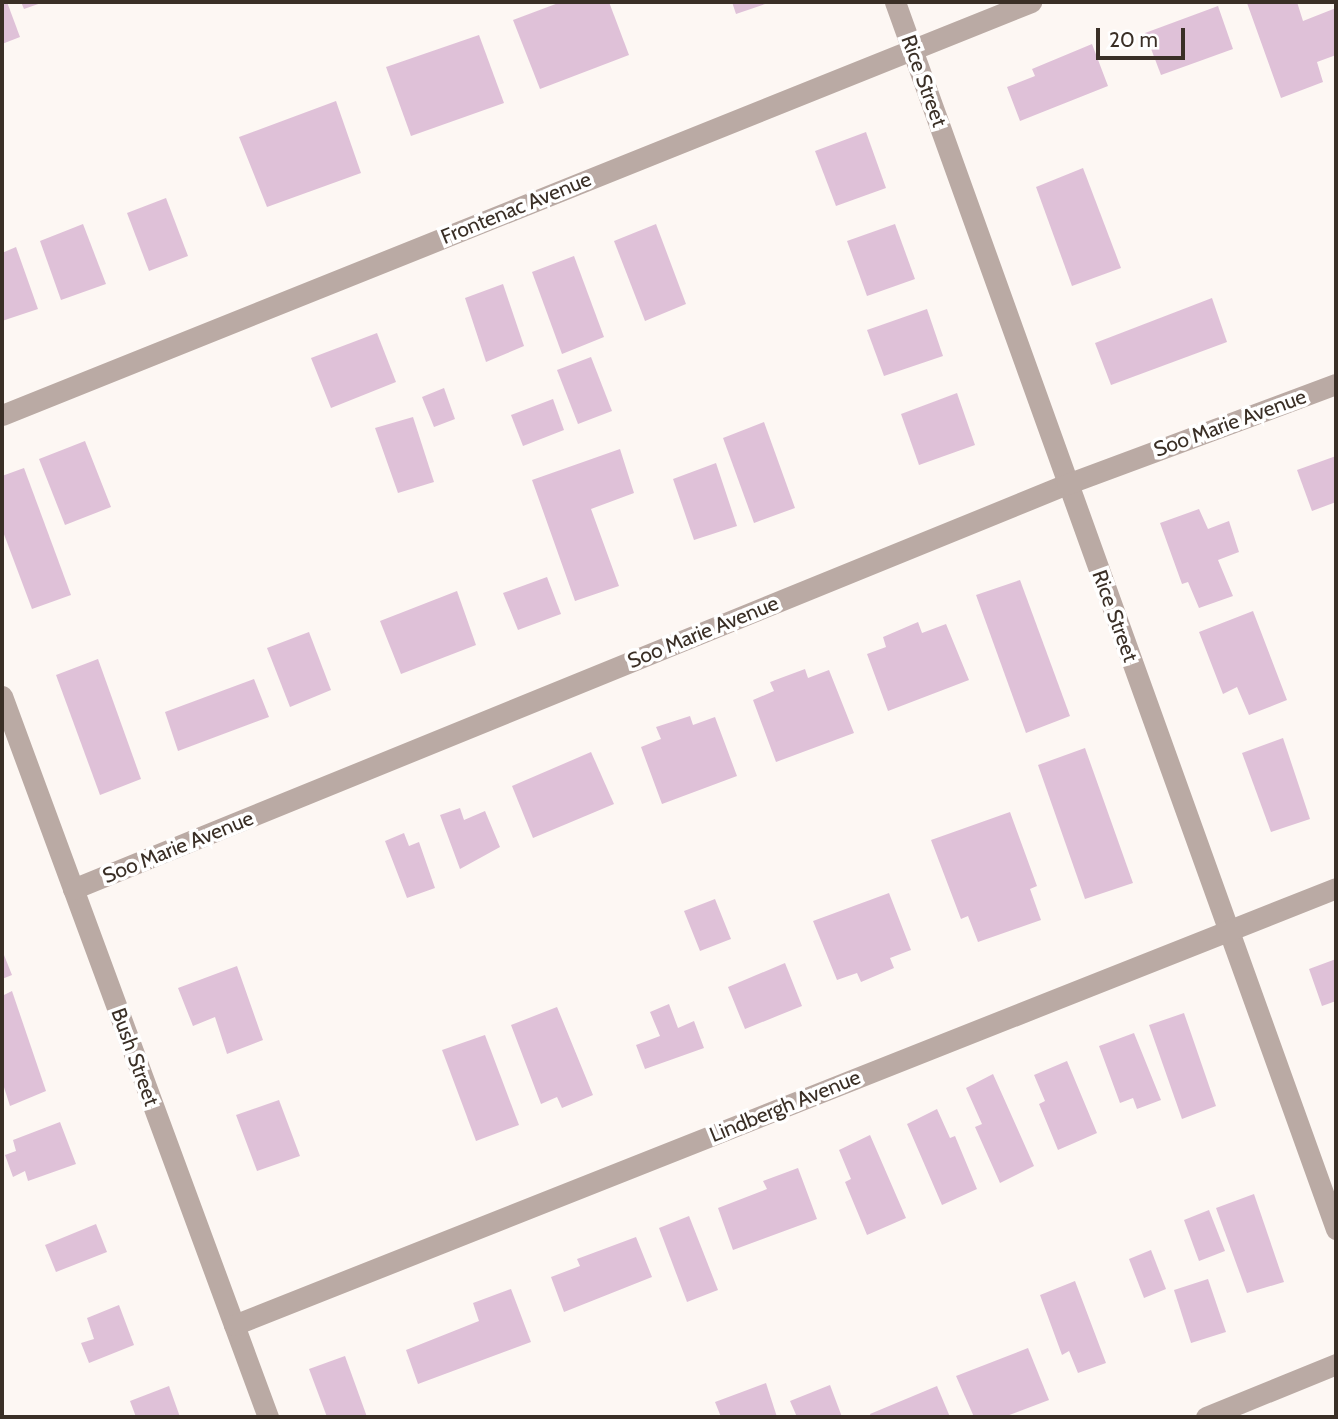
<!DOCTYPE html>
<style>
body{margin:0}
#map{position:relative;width:1338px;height:1419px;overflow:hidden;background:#fdf7f3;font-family:Cabin,sans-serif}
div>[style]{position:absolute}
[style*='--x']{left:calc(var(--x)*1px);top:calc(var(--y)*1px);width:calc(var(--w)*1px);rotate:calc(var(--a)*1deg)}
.building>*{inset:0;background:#dfc1d8}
.minor>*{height:21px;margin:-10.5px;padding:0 10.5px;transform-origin:10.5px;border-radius:10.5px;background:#baaaa4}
span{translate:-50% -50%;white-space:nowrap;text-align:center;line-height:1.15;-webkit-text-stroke:7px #fff;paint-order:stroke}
.street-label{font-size:21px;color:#3a2f26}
.frame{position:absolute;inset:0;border:4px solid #3a2f26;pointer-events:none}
.scale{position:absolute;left:1096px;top:28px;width:89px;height:32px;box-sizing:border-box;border:4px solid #3a2f26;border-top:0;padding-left:9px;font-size:21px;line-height:24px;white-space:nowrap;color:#3a2f26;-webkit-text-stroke:5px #fff;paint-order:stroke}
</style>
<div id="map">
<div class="building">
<i style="clip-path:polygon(2px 2px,7px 2px,20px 37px,2px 44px)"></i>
<i style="clip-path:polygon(21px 2px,44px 2px,24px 9px)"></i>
<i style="clip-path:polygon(561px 2px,609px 2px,629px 55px,540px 89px,513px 20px)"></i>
<i style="clip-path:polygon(732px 2px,771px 2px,736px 14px)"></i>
<i style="clip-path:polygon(1297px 2px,1303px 21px,1336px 8px,1336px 55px,1317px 62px,1323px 82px,1281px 98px,1247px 3px)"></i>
<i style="clip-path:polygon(1218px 6px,1233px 49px,1161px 75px,1145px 33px)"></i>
<i style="clip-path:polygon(479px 35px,504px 103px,411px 136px,386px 67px)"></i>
<i style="clip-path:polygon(1092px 44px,1108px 86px,1020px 121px,1007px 87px,1035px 76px,1032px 69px)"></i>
<i style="clip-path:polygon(336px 101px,361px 173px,267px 207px,239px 137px)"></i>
<i style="clip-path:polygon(866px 132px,886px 188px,836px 206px,815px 151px)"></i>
<i style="clip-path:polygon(1083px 168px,1121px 268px,1072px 286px,1036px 187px)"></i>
<i style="clip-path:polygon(166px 198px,188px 256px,149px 271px,127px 213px)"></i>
<i style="clip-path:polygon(83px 224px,106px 284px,61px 300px,40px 241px)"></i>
<i style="clip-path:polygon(656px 224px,686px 304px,645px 321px,614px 241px)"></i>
<i style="clip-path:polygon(895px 224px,915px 279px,867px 296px,847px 241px)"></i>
<i style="clip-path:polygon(16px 247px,38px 309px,2px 321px,2px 253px)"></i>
<i style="clip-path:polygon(574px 256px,604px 337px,562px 354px,532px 272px)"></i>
<i style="clip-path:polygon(503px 284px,524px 346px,486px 362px,465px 298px)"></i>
<i style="clip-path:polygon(1212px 298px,1227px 342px,1111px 385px,1095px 343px)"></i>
<i style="clip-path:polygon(927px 309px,943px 356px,884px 376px,867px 330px)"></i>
<i style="clip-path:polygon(377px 333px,396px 382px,331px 408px,311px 358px)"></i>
<i style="clip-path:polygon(591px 357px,612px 411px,578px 424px,557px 370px)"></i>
<i style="clip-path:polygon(444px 388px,455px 419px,434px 427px,422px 397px)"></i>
<i style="clip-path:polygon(957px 393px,975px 445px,919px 465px,901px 414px)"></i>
<i style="clip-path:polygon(553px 399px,564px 430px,523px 446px,511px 415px)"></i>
<i style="clip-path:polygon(413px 417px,434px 482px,398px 493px,375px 428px)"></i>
<i style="clip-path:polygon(764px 422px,795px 508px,754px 523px,723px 438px)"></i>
<i style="clip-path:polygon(85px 441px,111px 507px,65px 525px,39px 459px)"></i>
<i style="clip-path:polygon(620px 449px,634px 493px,591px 509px,619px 586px,575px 601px,532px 480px)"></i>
<i style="clip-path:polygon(1336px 456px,1336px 502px,1312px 511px,1297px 470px)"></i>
<i style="clip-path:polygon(716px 463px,737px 526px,694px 540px,673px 479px)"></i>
<i style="clip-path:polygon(24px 468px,71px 595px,32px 609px,2px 529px,2px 476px)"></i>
<i style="clip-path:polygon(1199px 509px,1208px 529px,1229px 521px,1239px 552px,1218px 560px,1233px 596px,1199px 608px,1188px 582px,1182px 584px,1160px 523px)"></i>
<i style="clip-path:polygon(547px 577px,561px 614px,518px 630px,503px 593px)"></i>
<i style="clip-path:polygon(1020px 580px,1070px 716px,1026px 733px,976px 595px)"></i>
<i style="clip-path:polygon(457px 591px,476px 645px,401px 674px,380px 621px)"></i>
<i style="clip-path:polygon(1253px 611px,1287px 700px,1249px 715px,1237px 687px,1223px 694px,1199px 632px)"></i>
<i style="clip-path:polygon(918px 622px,922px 633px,946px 624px,969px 680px,888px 711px,867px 654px,886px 647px,883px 637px)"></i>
<i style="clip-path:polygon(309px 632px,331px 690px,290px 707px,267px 648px)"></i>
<i style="clip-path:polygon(98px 659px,141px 779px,100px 795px,56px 675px)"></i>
<i style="clip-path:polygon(805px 669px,808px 678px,829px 670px,854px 733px,776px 762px,753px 700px,774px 691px,770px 682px)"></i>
<i style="clip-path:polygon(254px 679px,269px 717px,178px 751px,165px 712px)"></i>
<i style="clip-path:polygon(690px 716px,693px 725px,715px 717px,737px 776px,662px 804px,641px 747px,661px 739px,656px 727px)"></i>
<i style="clip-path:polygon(1283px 738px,1310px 819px,1271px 832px,1242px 753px)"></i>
<i style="clip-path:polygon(1085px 748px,1133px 883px,1085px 899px,1038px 765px)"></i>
<i style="clip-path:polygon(591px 752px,614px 804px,533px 838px,512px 786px)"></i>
<i style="clip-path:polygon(460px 808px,464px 820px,485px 811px,500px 847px,460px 869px,440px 815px)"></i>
<i style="clip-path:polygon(1010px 812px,1037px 886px,1030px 889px,1041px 920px,978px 942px,968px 916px,961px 919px,931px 840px)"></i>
<i style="clip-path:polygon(404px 833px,409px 846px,419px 842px,435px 888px,407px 898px,385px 841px)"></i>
<i style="clip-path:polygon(889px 893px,911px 950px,890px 958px,894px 968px,861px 982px,857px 973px,837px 980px,813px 921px)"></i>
<i style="clip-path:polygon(715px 899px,731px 939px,700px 951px,684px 911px)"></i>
<i style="clip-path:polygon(2px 950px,12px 975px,2px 979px)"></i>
<i style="clip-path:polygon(1336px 959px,1336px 1001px,1322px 1006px,1309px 969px)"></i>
<i style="clip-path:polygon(785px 963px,802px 1006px,745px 1029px,728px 987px)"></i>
<i style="clip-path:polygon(237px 966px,263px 1040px,227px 1054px,215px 1017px,193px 1026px,178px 988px)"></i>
<i style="clip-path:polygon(12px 991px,46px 1091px,10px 1106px,2px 1081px,2px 996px)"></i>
<i style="clip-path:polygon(669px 1004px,678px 1028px,694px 1021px,704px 1048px,645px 1069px,636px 1045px,660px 1036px,650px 1012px)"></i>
<i style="clip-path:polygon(557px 1007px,593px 1095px,562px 1108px,557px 1097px,541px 1104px,511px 1025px)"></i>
<i style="clip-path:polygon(1184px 1013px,1216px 1106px,1182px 1119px,1149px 1025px)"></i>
<i style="clip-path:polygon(1134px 1033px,1161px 1100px,1137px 1109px,1133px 1098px,1120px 1103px,1099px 1046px)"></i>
<i style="clip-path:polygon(485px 1035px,519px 1125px,476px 1141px,442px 1050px)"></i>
<i style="clip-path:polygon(1067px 1061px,1097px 1133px,1058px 1150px,1039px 1104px,1045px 1101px,1034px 1075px)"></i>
<i style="clip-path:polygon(993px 1074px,1034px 1166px,1000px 1183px,975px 1127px,982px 1124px,966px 1088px)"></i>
<i style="clip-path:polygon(279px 1100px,300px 1156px,257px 1171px,236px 1115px)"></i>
<i style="clip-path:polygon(937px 1109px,950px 1138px,955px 1136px,977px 1189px,942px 1205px,907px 1124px)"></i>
<i style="clip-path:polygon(60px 1122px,76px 1164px,28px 1181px,25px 1171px,13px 1177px,5px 1155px,16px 1151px,13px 1140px)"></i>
<i style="clip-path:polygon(870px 1135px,906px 1218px,867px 1235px,845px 1182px,851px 1179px,839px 1150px)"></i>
<i style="clip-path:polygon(798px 1168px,817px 1219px,733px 1250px,718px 1208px,767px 1189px,763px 1181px)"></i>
<i style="clip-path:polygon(1254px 1194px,1284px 1282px,1247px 1293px,1216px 1208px)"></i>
<i style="clip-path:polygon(1209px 1210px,1225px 1251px,1199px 1261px,1184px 1220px)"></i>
<i style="clip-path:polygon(689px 1216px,718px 1290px,687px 1302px,659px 1228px)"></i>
<i style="clip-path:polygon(96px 1224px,107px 1252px,56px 1272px,45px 1245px)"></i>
<i style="clip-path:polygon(636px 1237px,652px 1277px,564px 1312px,551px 1277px,580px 1266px,577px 1259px)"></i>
<i style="clip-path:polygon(1151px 1250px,1166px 1289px,1144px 1298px,1129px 1259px)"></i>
<i style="clip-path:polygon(1208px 1279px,1226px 1332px,1191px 1343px,1174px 1290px)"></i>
<i style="clip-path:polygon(1075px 1281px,1106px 1363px,1078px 1373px,1069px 1351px,1062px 1355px,1040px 1295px)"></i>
<i style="clip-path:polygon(511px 1289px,531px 1342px,418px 1384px,406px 1350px,479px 1321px,473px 1303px)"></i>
<i style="clip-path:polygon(119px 1305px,134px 1345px,89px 1363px,81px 1343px,94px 1339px,87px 1318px)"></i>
<i style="clip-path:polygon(1028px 1348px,1049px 1400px,1004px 1417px,974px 1417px,956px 1376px)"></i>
<i style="clip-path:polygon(345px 1356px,367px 1417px,327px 1417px,309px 1369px)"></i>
<i style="clip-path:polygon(766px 1383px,777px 1417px,721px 1417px,715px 1402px)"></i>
<i style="clip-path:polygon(830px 1385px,842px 1417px,797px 1417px,790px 1401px)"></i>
<i style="clip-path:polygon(169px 1386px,180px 1417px,136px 1417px,130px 1401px)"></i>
<i style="clip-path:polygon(937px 1386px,950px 1417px,871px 1417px,870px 1414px)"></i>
</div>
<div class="minor">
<i style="--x:895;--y:2;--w:1304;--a:70.23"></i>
<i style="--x:2;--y:415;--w:1109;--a:-21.87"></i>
<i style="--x:2;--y:696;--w:769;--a:69.75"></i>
<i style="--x:73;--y:889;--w:1073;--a:-22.17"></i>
<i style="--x:1067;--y:484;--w:287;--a:-20.4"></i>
<i style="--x:234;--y:1325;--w:1185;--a:-21.63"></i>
<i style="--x:1206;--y:1417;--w:140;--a:-22.2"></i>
</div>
<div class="street-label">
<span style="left:924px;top:81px;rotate:70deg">Rice Street</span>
<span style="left:516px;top:208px;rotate:-22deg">Frontenac Avenue</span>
<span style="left:1230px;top:423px;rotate:-20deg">Soo Marie Avenue</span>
<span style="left:1115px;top:616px;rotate:70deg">Rice Street</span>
<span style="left:703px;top:632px;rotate:-22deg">Soo Marie Avenue</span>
<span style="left:178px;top:847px;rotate:-22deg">Soo Marie Avenue</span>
<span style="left:135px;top:1057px;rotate:70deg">Bush Street</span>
<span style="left:785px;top:1106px;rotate:-22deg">Lindbergh Avenue</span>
</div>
<div class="frame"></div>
<div class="scale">20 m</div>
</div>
